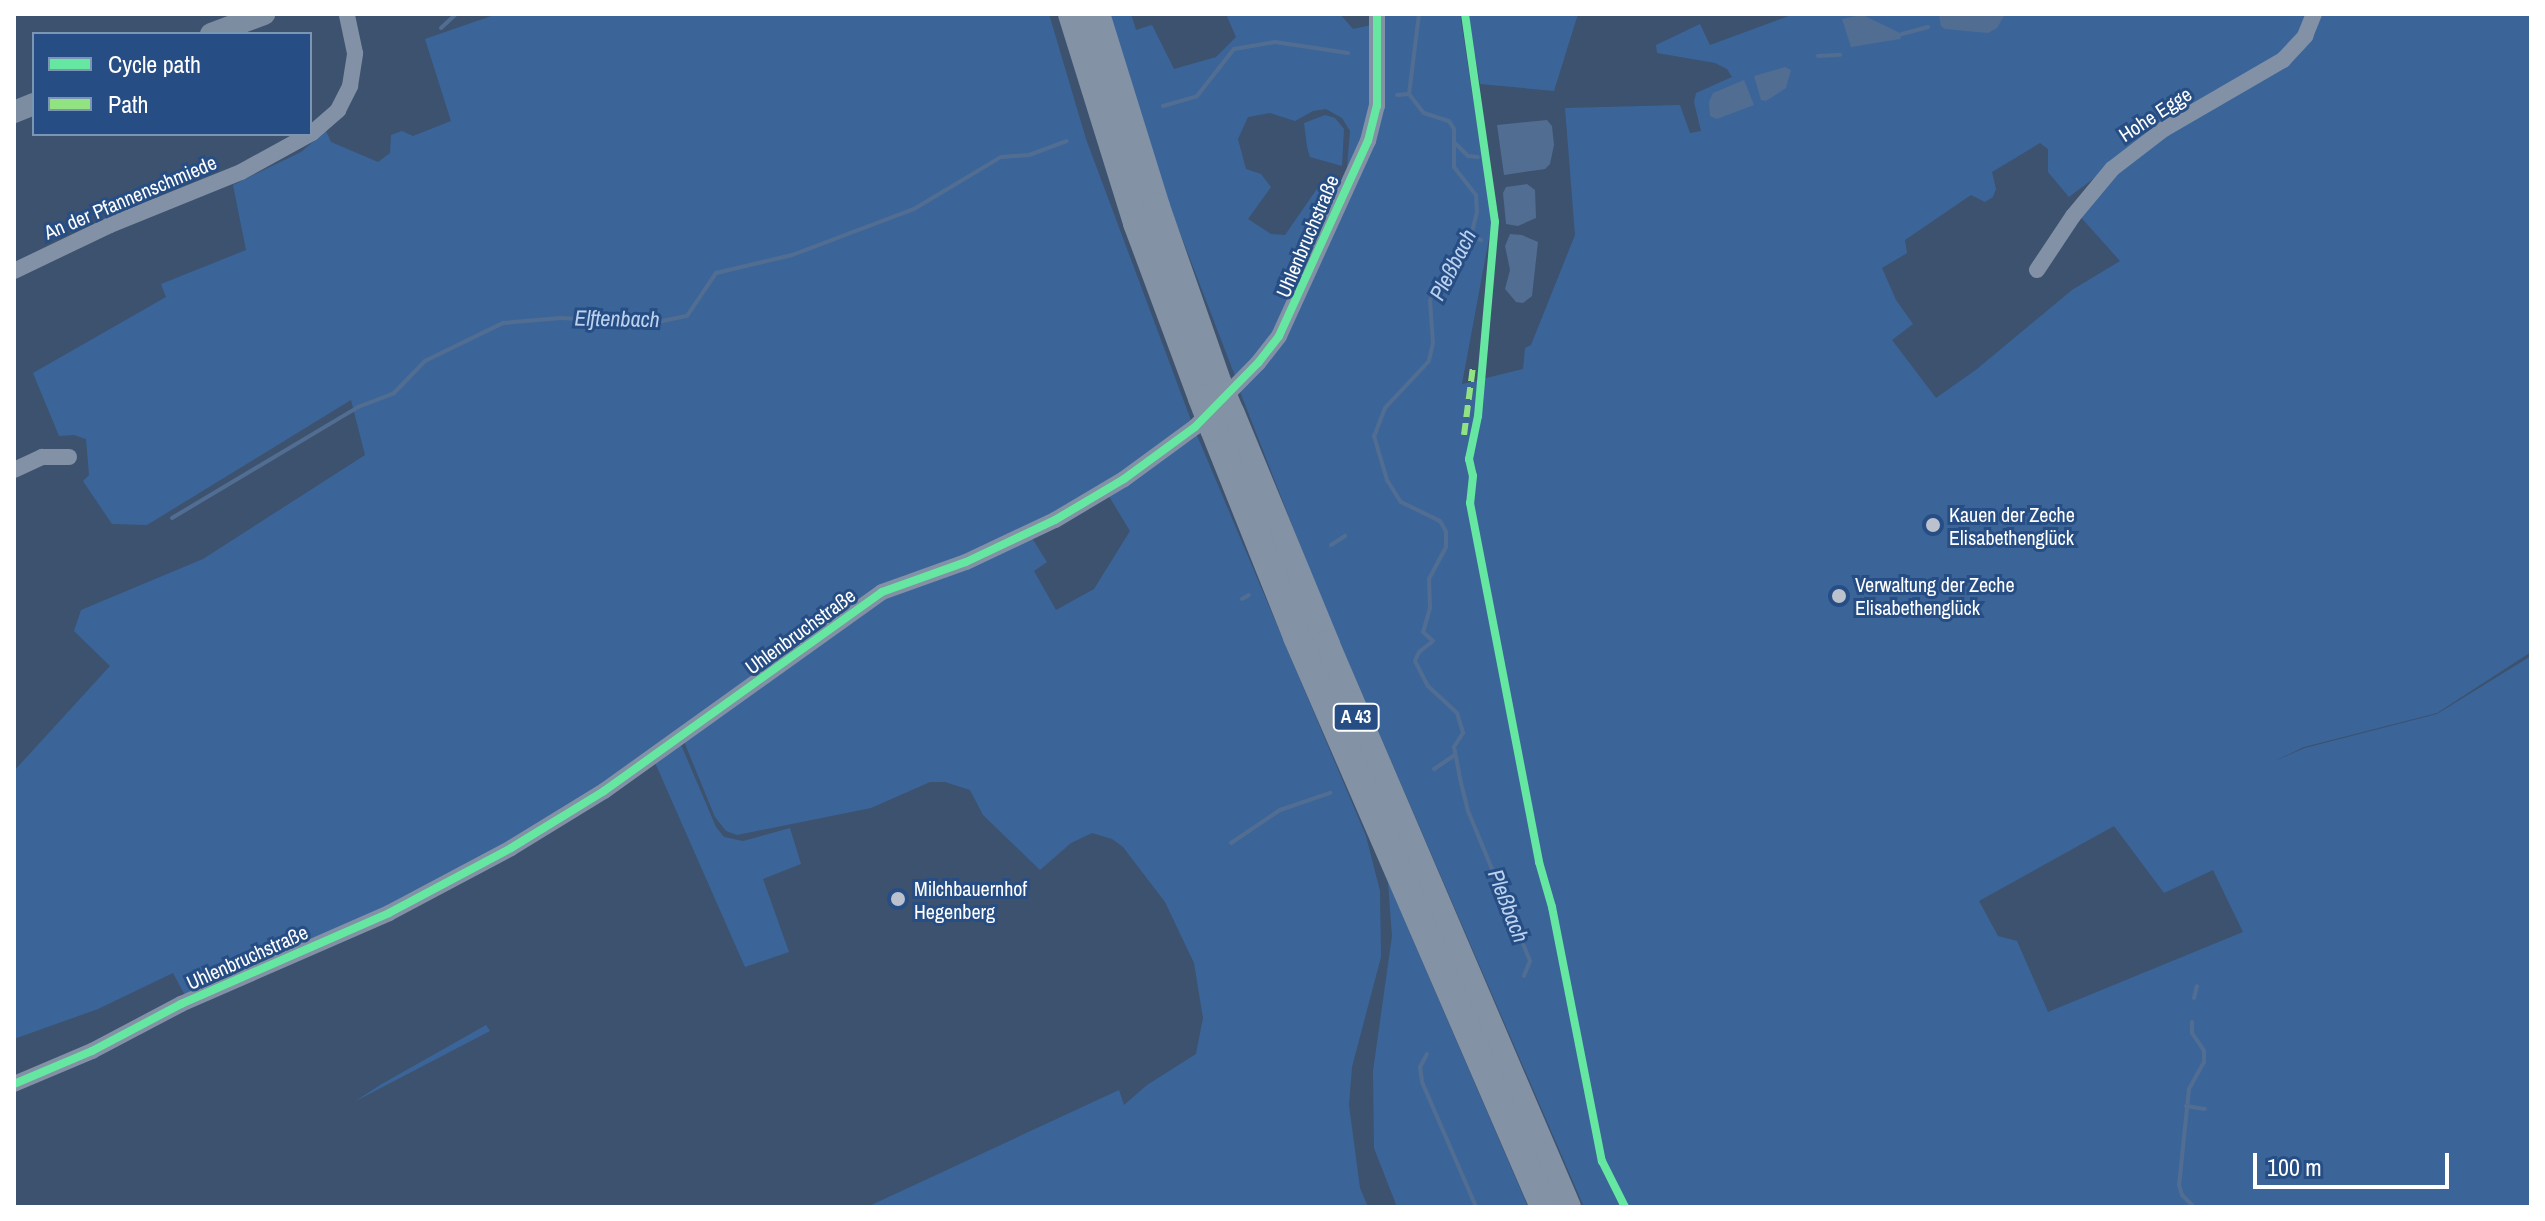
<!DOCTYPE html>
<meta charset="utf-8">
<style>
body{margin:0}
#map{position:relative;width:2545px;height:1221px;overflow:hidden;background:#3c526f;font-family:"Archivo Narrow",sans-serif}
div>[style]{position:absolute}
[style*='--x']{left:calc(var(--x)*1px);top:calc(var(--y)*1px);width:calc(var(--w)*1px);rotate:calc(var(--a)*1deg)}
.green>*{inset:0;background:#3b6599}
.water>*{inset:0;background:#526d92}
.stream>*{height:4px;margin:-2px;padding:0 2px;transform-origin:2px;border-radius:2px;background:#526d92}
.minor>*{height:16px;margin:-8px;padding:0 8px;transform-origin:8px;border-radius:8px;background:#8291a5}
.secondary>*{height:22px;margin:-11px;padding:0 11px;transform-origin:11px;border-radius:11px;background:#7d8da1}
.motorway>*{height:28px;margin:-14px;padding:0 14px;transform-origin:14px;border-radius:14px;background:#8392a4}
.motorway-bridge>*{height:28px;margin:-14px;padding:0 14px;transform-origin:14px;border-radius:14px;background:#8392a4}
.quiet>*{height:6px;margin-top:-3px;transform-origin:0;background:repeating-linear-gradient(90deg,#91e382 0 12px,transparent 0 18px)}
.cycleway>*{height:8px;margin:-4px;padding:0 4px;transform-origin:4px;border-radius:4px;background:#66e7a1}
.dots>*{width:22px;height:22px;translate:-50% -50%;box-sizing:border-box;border:4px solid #274e84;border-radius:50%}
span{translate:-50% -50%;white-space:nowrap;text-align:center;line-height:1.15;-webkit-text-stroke:6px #274e84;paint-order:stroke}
.shield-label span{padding:2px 6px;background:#274e84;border:2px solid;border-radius:6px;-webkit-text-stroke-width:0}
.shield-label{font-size:18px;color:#fff;font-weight:700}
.street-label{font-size:20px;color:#fff}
.poi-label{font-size:20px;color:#fff}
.left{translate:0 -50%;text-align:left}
.water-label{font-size:22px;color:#bcd2ef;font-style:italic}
.frame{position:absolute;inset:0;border:16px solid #fff;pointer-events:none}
.legend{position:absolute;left:32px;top:32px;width:280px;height:104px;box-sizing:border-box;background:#274e84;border:2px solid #7d95b5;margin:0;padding:10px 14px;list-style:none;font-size:24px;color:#fff}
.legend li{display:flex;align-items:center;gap:16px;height:40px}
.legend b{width:40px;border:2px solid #7d95b5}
.scale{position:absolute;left:2253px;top:1153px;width:196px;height:36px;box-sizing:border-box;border:4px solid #fff;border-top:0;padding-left:10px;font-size:24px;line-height:28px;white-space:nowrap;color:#fff;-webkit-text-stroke:6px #274e84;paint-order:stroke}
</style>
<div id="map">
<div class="green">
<i style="clip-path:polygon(497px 14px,1049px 14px,1086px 139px,1192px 423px,1121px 474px,1050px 515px,929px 571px,905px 575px,867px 597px,625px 773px,465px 870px,187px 999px,173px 973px,98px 1009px,14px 1039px,14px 771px,110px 666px,74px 631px,81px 610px,203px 559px,365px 455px,351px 400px,147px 525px,112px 524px,83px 481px,89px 475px,86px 439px,74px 435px,59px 436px,33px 373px,166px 297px,161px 284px,246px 250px,233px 185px,301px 152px,326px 131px,331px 142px,378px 162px,390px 153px,391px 135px,402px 131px,413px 136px,451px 121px,425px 39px)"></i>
<i style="clip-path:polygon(1110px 14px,1131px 14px,1136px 30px,1152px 25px,1174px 69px,1216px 57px,1236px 37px,1226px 14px,1340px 14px,1353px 29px,1376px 24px,1374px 109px,1350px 167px,1347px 167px,1350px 131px,1342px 118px,1326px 109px,1313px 111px,1295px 121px,1270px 113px,1248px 117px,1238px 139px,1246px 169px,1261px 174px,1271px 187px,1248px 219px,1271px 234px,1285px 235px,1321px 183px,1337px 188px,1336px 198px,1274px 340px,1235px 376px,1169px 204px)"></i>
<i style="clip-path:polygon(evenodd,1381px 14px,1460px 14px,1492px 222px,1462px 384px,1523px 369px,1525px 348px,1531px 345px,1575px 235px,1565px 108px,1680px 105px,1690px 133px,1701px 131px,1694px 102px,1696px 93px,1732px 77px,1727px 69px,1715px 63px,1657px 53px,1656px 45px,1700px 24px,1710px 45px,1794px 14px,2311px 14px,2303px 34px,2281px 56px,2168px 122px,2069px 197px,2048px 172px,2048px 149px,2040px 143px,1992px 172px,1996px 189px,1993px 197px,1985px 202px,1971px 195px,1905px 240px,1907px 253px,1882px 268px,1896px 300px,1913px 324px,1892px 340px,1936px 398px,1977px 369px,2072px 290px,2120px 261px,2078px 214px,2100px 185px,2136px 151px,2164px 131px,2291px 58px,2304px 44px,2317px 14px,2531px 14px,2531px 652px,2437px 713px,2304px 747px,2272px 762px,2305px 748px,2437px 714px,2531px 656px,2531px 1207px,1584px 1207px,1321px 599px,1239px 389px,1250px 382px,1287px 327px,1374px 134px,1381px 95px,1381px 14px,2114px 826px,2164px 893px,2213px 870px,2243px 932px,2048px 1012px,2017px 941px,1998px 936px,1979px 901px,2114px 826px)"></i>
<i style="clip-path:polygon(1468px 14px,1578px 14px,1554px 91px,1480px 84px)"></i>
<i style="clip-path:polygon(1325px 115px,1335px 118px,1344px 129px,1342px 166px,1310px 157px,1307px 147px,1304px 123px)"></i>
<i style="clip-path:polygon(1196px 433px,1366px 836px,1380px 891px,1381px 957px,1352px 1067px,1349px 1105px,1360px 1188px,1368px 1207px,867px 1207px,1119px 1090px,1124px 1105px,1147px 1085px,1196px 1054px,1203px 1018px,1194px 963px,1165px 902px,1123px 847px,1112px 839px,1092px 833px,1071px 843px,1040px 870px,983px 815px,970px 790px,945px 782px,930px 782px,871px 808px,737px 835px,726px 831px,715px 817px,683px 739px,869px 602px,1030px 535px,1047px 562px,1034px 571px,1056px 610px,1094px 589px,1130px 531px,1107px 493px,1191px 440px)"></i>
<i style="clip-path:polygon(679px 740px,716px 827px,724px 837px,743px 841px,790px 828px,801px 864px,763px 879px,789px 952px,745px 967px,653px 758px)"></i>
<i style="clip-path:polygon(1388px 882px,1528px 1207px,1397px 1207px,1374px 1148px,1373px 1071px,1392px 936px)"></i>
<i style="clip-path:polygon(486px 1025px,490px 1031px,354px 1102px,380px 1085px)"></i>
</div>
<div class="water">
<i style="clip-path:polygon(2005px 14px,1997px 28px,1988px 33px,1945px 29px,1941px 26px,1939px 15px)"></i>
<i style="clip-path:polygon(1856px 16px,1865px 16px,1902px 34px,1900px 39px,1851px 47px,1842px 19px)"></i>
<i style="clip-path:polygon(1785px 67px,1791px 70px,1786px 88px,1766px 101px,1761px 100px,1754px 76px)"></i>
<i style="clip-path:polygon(1744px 80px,1754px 105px,1717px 119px,1710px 116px,1709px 102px,1713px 93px)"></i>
<i style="clip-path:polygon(1547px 120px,1552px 126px,1554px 145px,1550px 164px,1545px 169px,1504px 175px,1497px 125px)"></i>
<i style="clip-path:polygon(1527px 184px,1535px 190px,1536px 218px,1518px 226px,1506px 224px,1503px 193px,1506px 187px)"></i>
<i style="clip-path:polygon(1510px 234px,1522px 235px,1538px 242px,1532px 296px,1523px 303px,1516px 302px,1505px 289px,1510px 270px,1505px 246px)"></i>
</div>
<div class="stream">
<i style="--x:1419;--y:14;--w:81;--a:97.1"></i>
<i style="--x:1409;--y:94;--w:24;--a:52"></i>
<i style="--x:1424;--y:113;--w:26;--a:18"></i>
<i style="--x:1449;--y:121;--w:9;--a:58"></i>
<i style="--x:1454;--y:129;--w:38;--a:90"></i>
<i style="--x:1454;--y:167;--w:36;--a:52"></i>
<i style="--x:1476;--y:195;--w:17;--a:87"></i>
<i style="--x:1477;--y:212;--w:25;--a:104"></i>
<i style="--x:1471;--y:236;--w:76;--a:122.6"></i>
<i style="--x:1430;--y:300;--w:43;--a:86"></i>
<i style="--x:1433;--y:343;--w:18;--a:103"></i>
<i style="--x:1429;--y:361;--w:64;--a:133.1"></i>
<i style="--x:1385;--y:408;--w:30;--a:111"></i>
<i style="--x:1374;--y:436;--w:46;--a:73.5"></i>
<i style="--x:1387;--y:480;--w:26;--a:58"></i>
<i style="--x:1401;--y:502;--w:43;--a:26"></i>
<i style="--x:1440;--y:521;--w:13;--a:61"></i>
<i style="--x:1446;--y:532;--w:15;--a:90"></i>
<i style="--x:1446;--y:547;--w:36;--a:118"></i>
<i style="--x:1429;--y:579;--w:29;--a:88"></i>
<i style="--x:1430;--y:608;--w:25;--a:106"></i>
<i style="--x:1423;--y:632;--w:13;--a:42"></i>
<i style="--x:1433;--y:641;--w:18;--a:142"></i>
<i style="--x:1419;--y:652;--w:10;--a:114"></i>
<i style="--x:1415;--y:661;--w:28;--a:63"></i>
<i style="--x:1428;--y:686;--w:40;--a:43"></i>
<i style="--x:1457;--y:713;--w:21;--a:73"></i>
<i style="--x:1463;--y:733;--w:17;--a:123"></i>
<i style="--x:1454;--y:747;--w:37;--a:79"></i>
<i style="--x:1461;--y:783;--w:29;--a:76"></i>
<i style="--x:1468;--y:811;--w:162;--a:67.5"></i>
<i style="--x:1530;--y:961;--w:16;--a:112"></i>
<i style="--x:441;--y:28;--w:21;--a:-43"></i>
<i style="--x:1902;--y:34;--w:27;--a:-15"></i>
<i style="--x:1818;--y:56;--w:22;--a:-3"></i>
<i style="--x:1397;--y:95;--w:12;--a:-5"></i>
<i style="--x:1163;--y:106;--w:35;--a:-16"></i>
<i style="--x:1197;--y:96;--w:60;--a:-51.8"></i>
<i style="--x:1234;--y:49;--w:42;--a:-9.7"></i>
<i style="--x:1275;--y:42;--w:74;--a:8.6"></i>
<i style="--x:1456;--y:144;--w:17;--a:45"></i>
<i style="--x:1468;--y:156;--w:10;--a:6"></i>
<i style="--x:1471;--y:236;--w:11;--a:22"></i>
<i style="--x:172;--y:518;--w:217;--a:-30.8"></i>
<i style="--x:358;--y:407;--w:39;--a:-21"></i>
<i style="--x:394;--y:393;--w:45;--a:-45.9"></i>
<i style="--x:425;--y:361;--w:87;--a:-26"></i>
<i style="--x:503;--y:323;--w:58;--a:-4.9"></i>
<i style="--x:561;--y:318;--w:92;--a:3.1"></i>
<i style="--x:653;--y:323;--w:35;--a:-12"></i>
<i style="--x:687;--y:316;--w:52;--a:-56"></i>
<i style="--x:716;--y:273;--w:78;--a:-13.3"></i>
<i style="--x:792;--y:255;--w:130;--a:-20.7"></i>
<i style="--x:914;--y:209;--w:101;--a:-30.9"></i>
<i style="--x:1001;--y:157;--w:28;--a:-4"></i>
<i style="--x:1029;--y:155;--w:40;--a:-20.2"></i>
<i style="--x:1331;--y:545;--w:17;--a:-33"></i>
<i style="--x:1242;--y:599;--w:8;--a:-30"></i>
<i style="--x:1434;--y:769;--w:25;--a:-34"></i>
<i style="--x:1231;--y:843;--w:59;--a:-34"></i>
<i style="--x:1280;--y:810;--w:53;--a:-18.8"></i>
<i style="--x:2194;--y:998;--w:12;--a:-76"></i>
<i style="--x:2192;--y:1022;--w:11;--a:90"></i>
<i style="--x:2192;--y:1033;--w:22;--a:56"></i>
<i style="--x:2204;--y:1051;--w:11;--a:90"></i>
<i style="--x:2204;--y:1062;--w:31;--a:119"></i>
<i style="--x:2189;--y:1089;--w:97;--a:95.9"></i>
<i style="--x:2179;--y:1185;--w:10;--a:73"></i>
<i style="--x:2182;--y:1195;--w:17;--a:45"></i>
<i style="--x:1427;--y:1054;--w:15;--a:118"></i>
<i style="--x:1420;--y:1067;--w:15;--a:82"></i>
<i style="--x:1422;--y:1082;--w:136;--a:66.6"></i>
<i style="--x:2186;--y:1106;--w:19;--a:9"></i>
</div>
<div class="minor">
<i style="--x:2037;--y:270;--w:65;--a:-56.3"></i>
<i style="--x:2073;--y:216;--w:61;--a:-50.3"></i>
<i style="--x:2112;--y:169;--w:66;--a:-37.6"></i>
<i style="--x:2164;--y:129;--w:138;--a:-30.1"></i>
<i style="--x:2283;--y:60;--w:33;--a:-47"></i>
<i style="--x:2305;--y:36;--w:24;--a:-68"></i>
<i style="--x:14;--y:271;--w:106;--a:-25.6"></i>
<i style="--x:110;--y:225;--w:141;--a:-22"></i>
<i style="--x:241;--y:172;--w:81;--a:-28.8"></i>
<i style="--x:312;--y:133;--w:35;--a:-41"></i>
<i style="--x:338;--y:110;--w:27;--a:-63"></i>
<i style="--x:350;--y:86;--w:33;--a:-81"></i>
<i style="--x:355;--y:53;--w:40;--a:-102"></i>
<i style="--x:14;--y:470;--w:31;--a:-25"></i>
<i style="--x:42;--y:457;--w:27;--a:0"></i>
<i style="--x:14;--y:1084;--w:85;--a:-22.9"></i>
<i style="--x:92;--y:1051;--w:101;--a:-27.8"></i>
<i style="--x:181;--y:1004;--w:227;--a:-23.6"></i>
<i style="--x:389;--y:913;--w:138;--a:-28"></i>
<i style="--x:511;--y:848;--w:109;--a:-31.5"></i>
<i style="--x:604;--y:791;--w:342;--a:-35.6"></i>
<i style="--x:882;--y:592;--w:89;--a:-19.7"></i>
<i style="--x:966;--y:562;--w:98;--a:-25.3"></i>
<i style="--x:1055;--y:520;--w:80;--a:-30.7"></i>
<i style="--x:1124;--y:479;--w:88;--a:-36.2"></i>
<i style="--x:1195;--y:427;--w:90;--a:-45.5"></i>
<i style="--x:1258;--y:363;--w:34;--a:-52"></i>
<i style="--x:1279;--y:336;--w:214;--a:-65.5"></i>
<i style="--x:1368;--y:141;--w:36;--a:-76"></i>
<i style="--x:1377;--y:106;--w:92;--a:-90"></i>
</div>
<div class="secondary">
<i style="--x:211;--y:34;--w:57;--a:-20.7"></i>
<i style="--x:14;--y:112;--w:22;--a:-22"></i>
</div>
<div class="motorway">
<i style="--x:1072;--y:14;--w:219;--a:72.7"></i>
<i style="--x:1137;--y:223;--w:187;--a:69.6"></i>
<i style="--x:1096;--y:14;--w:202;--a:72.7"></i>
<i style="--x:1156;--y:207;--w:188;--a:70.7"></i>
<i style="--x:1231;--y:414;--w:250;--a:67.6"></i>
<i style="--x:1326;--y:645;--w:611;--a:66.79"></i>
<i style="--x:1214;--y:429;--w:224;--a:68.2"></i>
<i style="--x:1297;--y:637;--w:621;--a:66.57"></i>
</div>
<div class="motorway-bridge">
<i style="--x:1218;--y:384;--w:33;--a:67"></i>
<i style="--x:1202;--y:398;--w:33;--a:69"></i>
</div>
<div class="quiet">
<i style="--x:1464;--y:435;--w:69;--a:-82.5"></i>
</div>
<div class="cycleway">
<i style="--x:1465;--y:14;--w:210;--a:81.8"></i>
<i style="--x:1495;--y:222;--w:195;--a:95"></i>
<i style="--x:1478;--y:416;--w:44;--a:101.8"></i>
<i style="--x:1469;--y:459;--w:17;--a:77"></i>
<i style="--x:1473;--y:476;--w:27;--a:96"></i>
<i style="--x:1470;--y:503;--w:366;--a:79.1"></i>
<i style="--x:1539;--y:862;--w:47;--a:73.9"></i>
<i style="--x:1552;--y:907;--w:259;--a:78.9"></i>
<i style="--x:1602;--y:1161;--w:51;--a:63.4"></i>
<i style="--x:14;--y:1084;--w:85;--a:-22.9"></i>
<i style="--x:92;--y:1051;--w:101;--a:-27.8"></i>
<i style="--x:181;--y:1004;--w:227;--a:-23.6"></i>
<i style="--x:389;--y:913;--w:138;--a:-28"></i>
<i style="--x:511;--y:848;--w:109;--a:-31.5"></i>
<i style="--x:604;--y:791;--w:342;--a:-35.6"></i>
<i style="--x:882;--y:592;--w:89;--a:-19.7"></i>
<i style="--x:966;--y:562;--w:98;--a:-25.3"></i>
<i style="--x:1055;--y:520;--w:80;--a:-30.7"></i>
<i style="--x:1124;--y:479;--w:88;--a:-36.2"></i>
<i style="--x:1195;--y:427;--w:90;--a:-45.5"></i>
<i style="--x:1258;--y:363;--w:34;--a:-52"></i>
<i style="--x:1279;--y:336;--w:214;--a:-65.5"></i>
<i style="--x:1368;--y:141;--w:36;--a:-76"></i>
<i style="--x:1377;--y:106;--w:92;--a:-90"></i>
</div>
<div class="dots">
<i style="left:1933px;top:525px;background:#bbc2cd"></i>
<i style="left:1839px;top:596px;background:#bbc2cd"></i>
<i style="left:898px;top:899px;background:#bbc2cd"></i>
</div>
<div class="shield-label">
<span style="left:1356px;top:717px">A 43</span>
</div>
<div class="street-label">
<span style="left:2155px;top:114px;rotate:-33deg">Hohe Egge</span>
<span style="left:130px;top:197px;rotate:-23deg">An der Pfannenschmiede</span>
<span style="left:1307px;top:236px;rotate:-67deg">Uhlenbruchstraße</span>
<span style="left:800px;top:631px;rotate:-36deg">Uhlenbruchstraße</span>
<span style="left:247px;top:957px;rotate:-24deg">Uhlenbruchstraße</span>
</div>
<div class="poi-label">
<span class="left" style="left:1949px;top:526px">Kauen der Zeche<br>Elisabethenglück</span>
<span class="left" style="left:1855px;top:596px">Verwaltung der Zeche<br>Elisabethenglück</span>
<span class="left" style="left:914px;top:900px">Milchbauernhof<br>Hegenberg</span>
</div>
<div class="water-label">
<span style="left:1453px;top:265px;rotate:-63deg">Pleßbach</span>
<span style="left:617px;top:319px;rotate:1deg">Elftenbach</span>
<span style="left:1508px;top:906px;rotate:69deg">Pleßbach</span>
</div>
<div class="frame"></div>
<ul class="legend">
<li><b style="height:10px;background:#66e7a1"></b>Cycle path</li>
<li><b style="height:10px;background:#91e382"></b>Path</li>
</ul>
<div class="scale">100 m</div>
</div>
